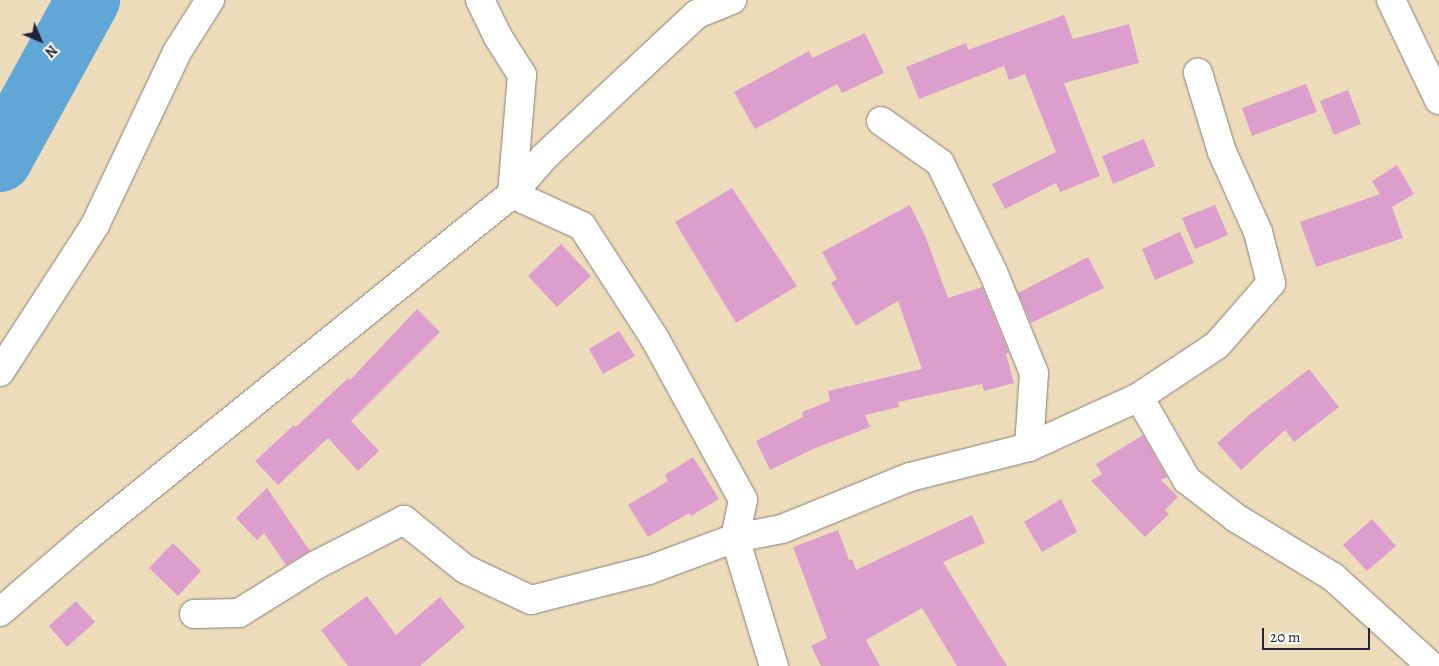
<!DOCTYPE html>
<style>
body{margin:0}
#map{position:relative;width:1439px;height:666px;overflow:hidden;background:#eddcba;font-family:Alegreya,serif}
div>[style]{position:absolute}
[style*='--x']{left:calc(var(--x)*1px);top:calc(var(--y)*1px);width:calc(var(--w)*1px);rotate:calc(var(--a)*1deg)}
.river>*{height:64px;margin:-32px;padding:0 32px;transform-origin:32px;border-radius:32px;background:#60a6d6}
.building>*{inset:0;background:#dc9fcd}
.roads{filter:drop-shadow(0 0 1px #887f7a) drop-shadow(0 0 1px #887f7a)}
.minor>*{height:28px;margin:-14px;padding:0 14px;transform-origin:14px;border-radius:14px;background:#fff}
span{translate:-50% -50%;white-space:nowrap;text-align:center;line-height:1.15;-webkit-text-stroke:5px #fdfcf7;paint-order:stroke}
.north{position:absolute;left:15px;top:15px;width:50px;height:50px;-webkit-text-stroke:4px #fdfcf7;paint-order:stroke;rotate:135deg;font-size:14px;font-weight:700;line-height:20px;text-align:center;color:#22223b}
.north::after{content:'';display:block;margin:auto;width:18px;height:22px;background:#22223b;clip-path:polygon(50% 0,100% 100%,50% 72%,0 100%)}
.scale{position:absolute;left:1262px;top:628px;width:108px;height:22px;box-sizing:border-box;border:2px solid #22223b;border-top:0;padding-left:6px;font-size:15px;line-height:18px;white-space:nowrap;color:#22223b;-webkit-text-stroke:4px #fdfcf7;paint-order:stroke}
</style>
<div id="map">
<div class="river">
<i style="--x:0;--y:160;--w:183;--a:-61.2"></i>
</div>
<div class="building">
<i style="clip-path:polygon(1064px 15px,1073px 39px,1129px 24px,1139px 63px,1064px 83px,1100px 176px,1060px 192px,1056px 183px,1005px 209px,992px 184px,1056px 152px,1025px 74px,1009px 80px,1004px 66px,919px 99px,906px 67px,966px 43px,968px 50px)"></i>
<i style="clip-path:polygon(865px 33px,884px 73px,842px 93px,837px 84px,755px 129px,734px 92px,809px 51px,812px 58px)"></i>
<i style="clip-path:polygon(1306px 84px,1317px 112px,1252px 136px,1242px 108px)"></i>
<i style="clip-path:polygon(1348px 90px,1361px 124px,1334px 135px,1320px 101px)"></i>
<i style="clip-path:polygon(1144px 139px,1155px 166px,1113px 184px,1102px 156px)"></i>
<i style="clip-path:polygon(1397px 165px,1414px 194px,1392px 207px,1403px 238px,1316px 267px,1300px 222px,1380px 194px,1372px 181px)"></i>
<i style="clip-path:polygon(732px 188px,797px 286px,736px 323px,675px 222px)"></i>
<i style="clip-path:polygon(910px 205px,926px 238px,948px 298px,982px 287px,1009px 353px,1006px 354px,1014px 383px,984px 391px,982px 384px,898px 402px,899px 407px,865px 415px,870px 427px,813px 449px,770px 470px,756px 441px,803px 417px,802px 412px,830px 401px,828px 391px,922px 369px,898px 301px,856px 326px,831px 283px,837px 279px,822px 252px)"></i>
<i style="clip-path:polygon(1215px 205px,1228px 235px,1195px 249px,1182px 218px)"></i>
<i style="clip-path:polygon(1180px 232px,1194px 263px,1155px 280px,1142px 249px)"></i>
<i style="clip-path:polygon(561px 244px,591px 276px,557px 307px,528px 276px)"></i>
<i style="clip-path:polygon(1088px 257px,1104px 288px,1031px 323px,1018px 293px)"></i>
<i style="clip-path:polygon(417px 309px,440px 332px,351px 421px,379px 451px,358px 471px,328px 438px,278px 485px,255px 461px,294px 425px,296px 427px,348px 378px,350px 380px)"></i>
<i style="clip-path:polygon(619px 331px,635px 356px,603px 374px,589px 349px)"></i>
<i style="clip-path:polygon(1309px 369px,1339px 407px,1294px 442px,1285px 430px,1241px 470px,1217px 443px,1249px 415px)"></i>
<i style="clip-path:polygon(1143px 435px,1167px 477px,1161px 480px,1178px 497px,1165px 510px,1169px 514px,1145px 537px,1091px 481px,1102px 474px,1096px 464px)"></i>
<i style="clip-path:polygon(693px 457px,719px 499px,691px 516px,689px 513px,648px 537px,628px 505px,668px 481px,665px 475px)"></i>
<i style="clip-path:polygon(267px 488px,310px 551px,286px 565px,264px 533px,257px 540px,236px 518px)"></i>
<i style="clip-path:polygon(1061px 499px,1077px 532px,1042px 552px,1024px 522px)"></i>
<i style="clip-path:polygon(972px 515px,985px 543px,943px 562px,1007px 666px,957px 666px,922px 608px,866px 640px,880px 666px,821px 666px,811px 646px,827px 638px,793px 547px,838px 530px,849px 560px,852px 559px,856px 570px)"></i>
<i style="clip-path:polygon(1372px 519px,1396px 546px,1367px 571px,1343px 545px)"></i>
<i style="clip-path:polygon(173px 543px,201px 571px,178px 596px,149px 568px)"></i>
<i style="clip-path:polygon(367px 596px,396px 635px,440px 597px,465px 627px,420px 666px,348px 666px,321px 630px)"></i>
<i style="clip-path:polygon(76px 601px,95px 622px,67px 647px,49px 626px)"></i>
</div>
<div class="roads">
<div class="minor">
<i style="--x:480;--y:0;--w:41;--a:64.1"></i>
<i style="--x:498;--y:37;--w:45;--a:57.7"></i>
<i style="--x:522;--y:75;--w:119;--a:94.8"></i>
<i style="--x:512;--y:194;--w:77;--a:24.6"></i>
<i style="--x:582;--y:226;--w:135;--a:57.1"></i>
<i style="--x:655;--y:339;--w:183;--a:61.3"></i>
<i style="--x:743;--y:500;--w:39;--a:102"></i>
<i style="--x:735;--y:538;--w:134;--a:73.1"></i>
<i style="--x:1391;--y:0;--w:111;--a:64.4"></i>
<i style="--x:881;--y:121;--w:72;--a:35.4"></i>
<i style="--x:940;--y:163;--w:121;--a:64.1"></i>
<i style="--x:993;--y:272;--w:109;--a:67.9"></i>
<i style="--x:1034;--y:373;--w:74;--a:93.9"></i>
<i style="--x:0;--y:372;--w:175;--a:-57.1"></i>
<i style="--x:95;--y:225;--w:191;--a:-64.6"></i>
<i style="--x:177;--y:52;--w:62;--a:-57.6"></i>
<i style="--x:1139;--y:397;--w:96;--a:60"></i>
<i style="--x:1187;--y:480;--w:62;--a:37.8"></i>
<i style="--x:1236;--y:518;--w:114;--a:31.3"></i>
<i style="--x:1333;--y:577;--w:131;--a:42.2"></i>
<i style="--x:0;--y:612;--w:113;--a:-40.7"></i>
<i style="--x:86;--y:538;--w:548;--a:-38.92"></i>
<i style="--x:512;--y:194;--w:49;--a:-49.1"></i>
<i style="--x:544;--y:157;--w:209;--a:-43.1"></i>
<i style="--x:697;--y:14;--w:38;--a:-22"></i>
<i style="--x:194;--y:614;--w:45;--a:-1.3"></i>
<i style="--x:239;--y:613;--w:91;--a:-31.9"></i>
<i style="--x:316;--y:565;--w:99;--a:-27.1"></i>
<i style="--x:404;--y:520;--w:78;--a:38.8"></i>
<i style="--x:465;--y:569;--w:73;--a:25.2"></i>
<i style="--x:531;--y:600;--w:122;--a:-14.3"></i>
<i style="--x:649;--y:570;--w:92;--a:-20.4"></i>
<i style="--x:735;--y:538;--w:48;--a:-10.8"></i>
<i style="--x:782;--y:529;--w:138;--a:-22.1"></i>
<i style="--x:910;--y:477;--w:123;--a:-14.1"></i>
<i style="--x:1029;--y:447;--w:121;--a:-24.4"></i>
<i style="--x:1139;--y:397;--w:94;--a:-33.7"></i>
<i style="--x:1217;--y:345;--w:82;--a:-48.9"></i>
<i style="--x:1271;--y:283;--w:53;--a:-104.3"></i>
<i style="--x:1258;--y:232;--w:88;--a:-114.2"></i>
<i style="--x:1222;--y:152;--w:83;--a:-106.9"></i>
</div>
</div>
<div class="north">N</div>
<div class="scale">20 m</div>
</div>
